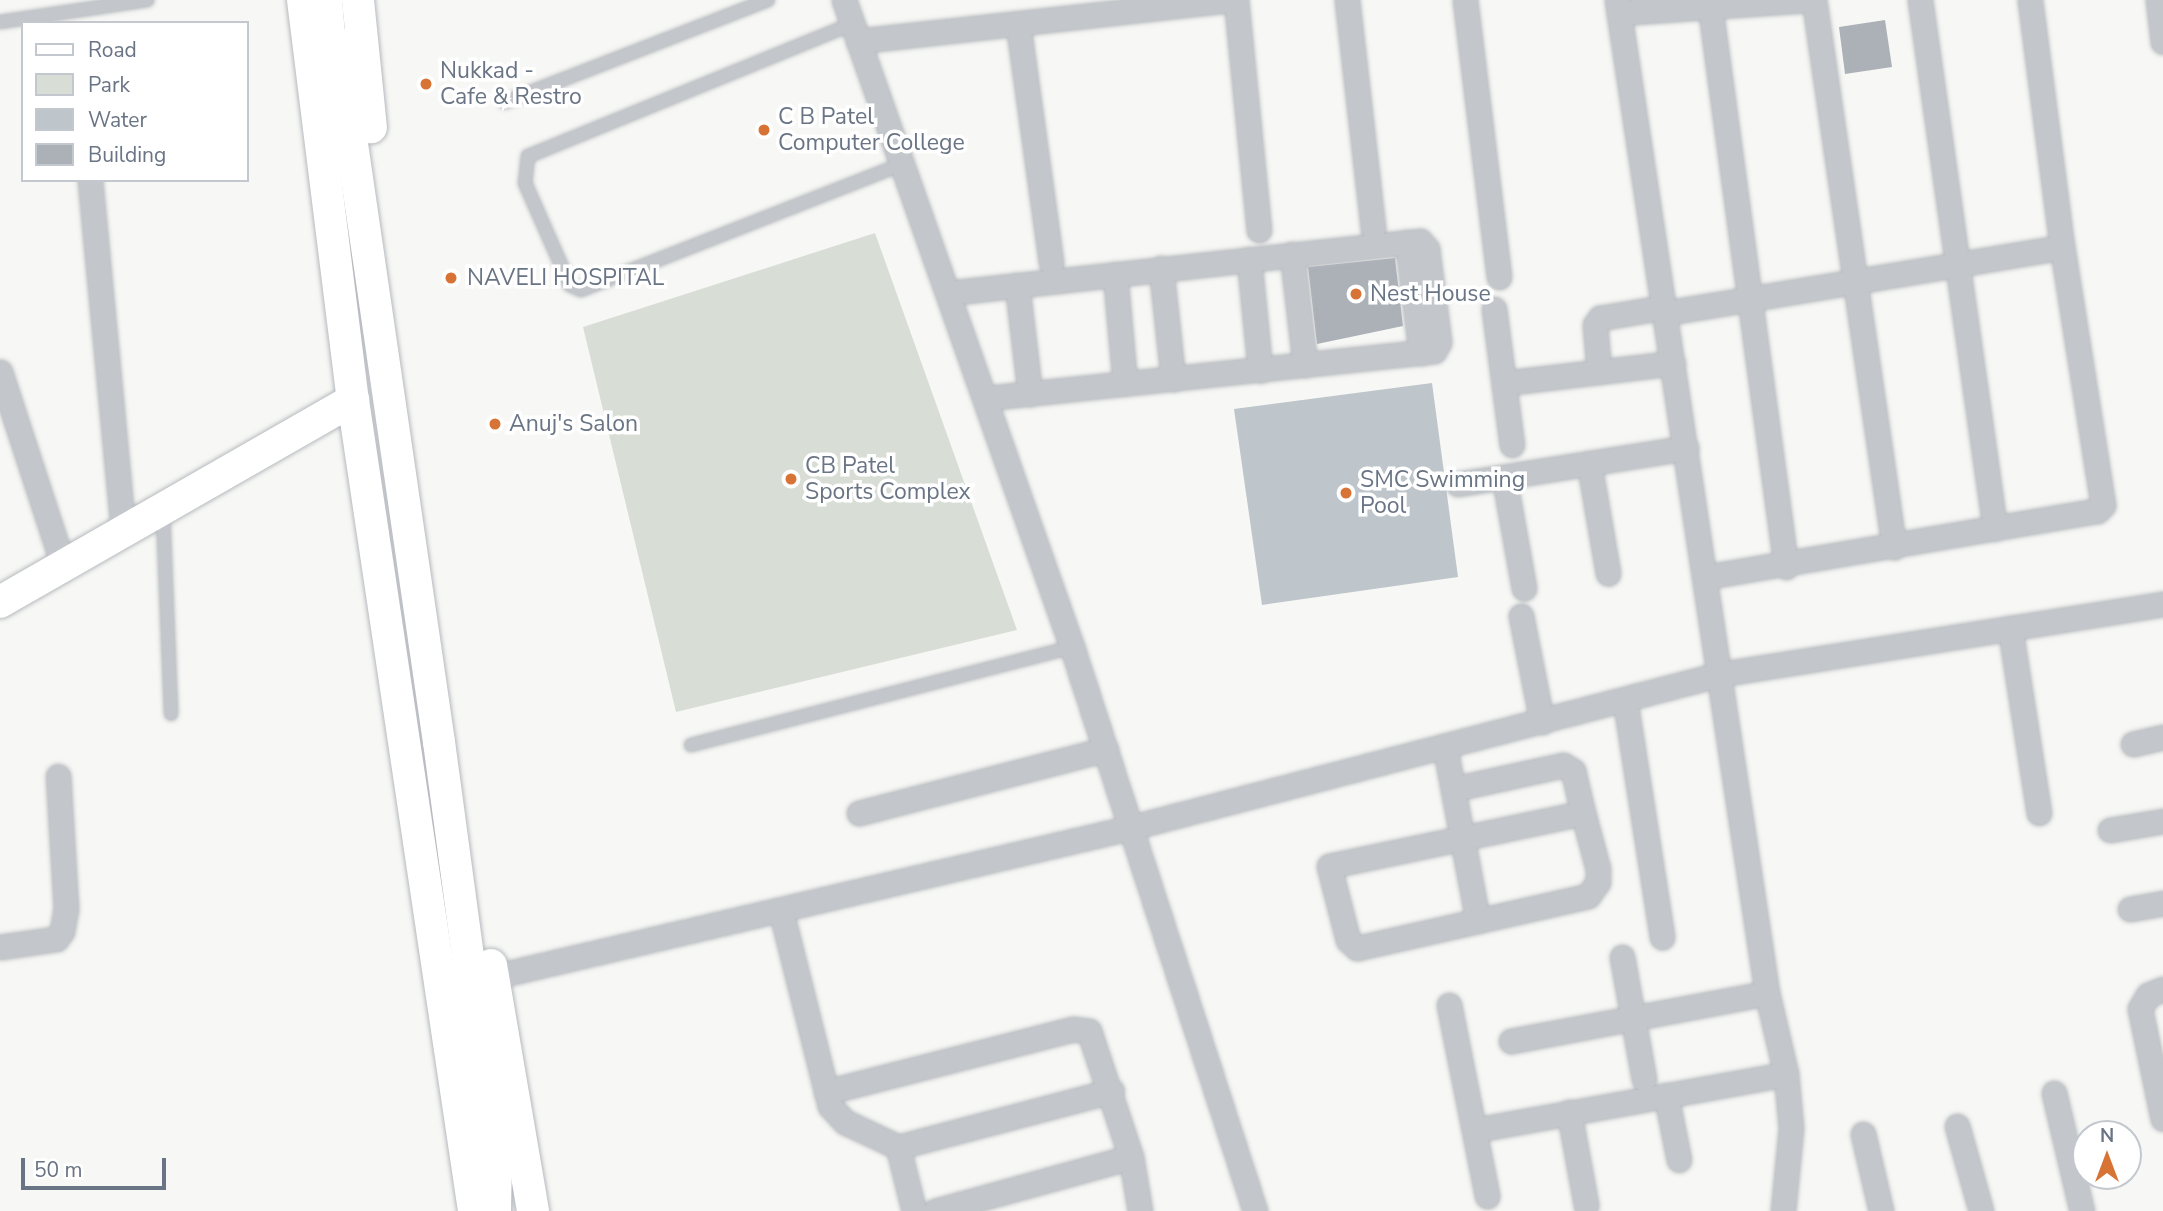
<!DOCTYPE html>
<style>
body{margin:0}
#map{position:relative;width:2163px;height:1211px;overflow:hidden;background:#f7f8f5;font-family:"Nunito Sans",sans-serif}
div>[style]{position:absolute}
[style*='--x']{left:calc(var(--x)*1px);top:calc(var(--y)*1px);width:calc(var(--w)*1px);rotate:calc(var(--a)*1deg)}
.green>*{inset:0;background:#d8ded6}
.water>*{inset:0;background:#bec5cb}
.building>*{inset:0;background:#acb1b8}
.roads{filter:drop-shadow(0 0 2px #b6b9be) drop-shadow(0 0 2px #b6b9be)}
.lane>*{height:12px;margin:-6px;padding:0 6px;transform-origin:6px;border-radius:6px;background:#c3c6ca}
.street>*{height:23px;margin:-11.5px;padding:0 11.5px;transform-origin:11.5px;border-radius:11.5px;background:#c3c6ca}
.secondary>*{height:32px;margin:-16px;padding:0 16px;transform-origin:16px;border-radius:16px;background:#fff}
.dots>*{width:19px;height:19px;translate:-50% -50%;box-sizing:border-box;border:4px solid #fff;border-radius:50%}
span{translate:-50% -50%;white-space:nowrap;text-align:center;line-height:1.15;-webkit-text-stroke:7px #fff;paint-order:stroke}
.poi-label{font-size:23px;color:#697484}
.left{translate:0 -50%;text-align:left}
.legend{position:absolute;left:21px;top:21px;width:228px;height:161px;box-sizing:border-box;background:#fff;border:2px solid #c3c7ce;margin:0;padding:9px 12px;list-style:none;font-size:21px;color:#697484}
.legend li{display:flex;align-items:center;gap:14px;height:35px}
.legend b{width:35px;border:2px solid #c3c7ce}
.north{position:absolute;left:2072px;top:1120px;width:70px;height:70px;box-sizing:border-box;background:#fff;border:2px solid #c3c7ce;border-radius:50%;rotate:0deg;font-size:19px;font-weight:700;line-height:28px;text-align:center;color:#697484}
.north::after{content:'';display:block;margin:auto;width:24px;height:32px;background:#d77335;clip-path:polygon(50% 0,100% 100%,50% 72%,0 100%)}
.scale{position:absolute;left:21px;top:1158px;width:145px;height:32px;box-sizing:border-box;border:4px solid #697484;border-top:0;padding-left:9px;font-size:21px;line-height:24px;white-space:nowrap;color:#697484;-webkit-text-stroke:5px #fff;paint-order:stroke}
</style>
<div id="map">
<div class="green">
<i style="clip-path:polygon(875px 233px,1017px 630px,676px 712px,583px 327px)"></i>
</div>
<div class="water">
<i style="clip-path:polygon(1432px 383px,1458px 577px,1262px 605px,1234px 409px)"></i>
</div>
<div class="building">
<i style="clip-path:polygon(1885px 20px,1892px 67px,1845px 74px,1839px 27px)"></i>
<i style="clip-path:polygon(1395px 258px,1403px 326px,1317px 344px,1308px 267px)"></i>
</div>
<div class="roads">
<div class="lane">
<i style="--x:0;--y:22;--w:149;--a:-8.5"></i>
<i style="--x:852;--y:24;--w:350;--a:157.8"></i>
<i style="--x:528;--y:156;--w:27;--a:96"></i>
<i style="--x:525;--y:183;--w:111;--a:66.2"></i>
<i style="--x:570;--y:285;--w:12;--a:24"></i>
<i style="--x:581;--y:290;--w:346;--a:-21.4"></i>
<i style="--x:505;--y:102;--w:282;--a:-21.2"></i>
<i style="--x:163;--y:512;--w:202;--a:87.7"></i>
<i style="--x:691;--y:745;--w:393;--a:-14.4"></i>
</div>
<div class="street">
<i style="--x:844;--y:0;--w:686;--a:70.59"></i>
<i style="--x:1072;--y:647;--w:593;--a:72.02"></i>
<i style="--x:1236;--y:0;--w:231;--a:84.3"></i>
<i style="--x:1347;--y:0;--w:230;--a:83.5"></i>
<i style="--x:1465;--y:0;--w:279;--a:83"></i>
<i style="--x:1617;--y:0;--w:1004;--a:81.41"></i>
<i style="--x:1767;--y:993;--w:83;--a:76.8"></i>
<i style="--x:1786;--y:1074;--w:54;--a:84.7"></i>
<i style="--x:1791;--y:1128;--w:83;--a:95.5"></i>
<i style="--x:1814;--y:0;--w:553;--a:81.68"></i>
<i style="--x:1920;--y:0;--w:534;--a:81.93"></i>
<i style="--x:2158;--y:0;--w:42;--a:83.2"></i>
<i style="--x:1710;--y:6;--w:566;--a:82.28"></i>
<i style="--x:1619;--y:13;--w:187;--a:-4"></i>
<i style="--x:1018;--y:24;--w:241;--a:82.1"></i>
<i style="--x:858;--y:41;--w:375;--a:-6.3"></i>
<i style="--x:90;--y:180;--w:352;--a:84.6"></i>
<i style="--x:1407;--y:242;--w:112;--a:82.8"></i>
<i style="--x:1292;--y:254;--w:112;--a:83.3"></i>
<i style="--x:1249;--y:259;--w:112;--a:84.3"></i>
<i style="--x:1161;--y:268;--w:112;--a:83.8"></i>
<i style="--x:1115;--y:274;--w:110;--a:84.8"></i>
<i style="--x:1017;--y:285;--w:110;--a:83.2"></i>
<i style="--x:948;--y:293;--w:475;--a:-6.3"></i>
<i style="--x:1420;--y:241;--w:11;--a:49"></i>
<i style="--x:1427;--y:249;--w:94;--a:82.6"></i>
<i style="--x:1439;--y:342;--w:10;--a:119"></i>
<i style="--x:1434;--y:351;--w:451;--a:174"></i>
<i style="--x:1494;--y:309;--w:137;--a:82.5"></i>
<i style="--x:1665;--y:313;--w:402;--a:-9.4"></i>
<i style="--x:0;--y:372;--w:203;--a:71.9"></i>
<i style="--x:1599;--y:372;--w:47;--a:-94.9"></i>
<i style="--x:1595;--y:325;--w:9;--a:-54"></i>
<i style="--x:1600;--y:318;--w:66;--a:-9.6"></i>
<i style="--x:1504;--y:383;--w:170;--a:-6.7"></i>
<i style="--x:1589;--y:463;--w:112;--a:80.2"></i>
<i style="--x:1504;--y:477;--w:113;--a:79.8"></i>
<i style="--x:1458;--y:484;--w:231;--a:-9"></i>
<i style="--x:1705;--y:577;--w:398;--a:-9.6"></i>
<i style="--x:2097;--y:511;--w:8;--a:-45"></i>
<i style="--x:2103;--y:505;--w:261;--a:-99"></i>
<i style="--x:2062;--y:247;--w:249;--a:-97.4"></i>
<i style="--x:1521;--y:616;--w:108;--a:78.8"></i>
<i style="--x:2010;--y:628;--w:187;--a:81.1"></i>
<i style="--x:1625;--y:700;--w:240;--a:81.1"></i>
<i style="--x:2133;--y:744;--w:31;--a:-13"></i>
<i style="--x:1445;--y:747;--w:177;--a:79.3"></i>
<i style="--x:1453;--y:789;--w:113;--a:-12.3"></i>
<i style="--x:1563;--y:765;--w:12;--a:31"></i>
<i style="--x:1573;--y:771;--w:43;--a:76.6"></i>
<i style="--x:859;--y:813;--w:255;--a:-14.5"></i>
<i style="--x:1583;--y:813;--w:58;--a:75"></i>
<i style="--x:1598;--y:869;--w:13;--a:90"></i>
<i style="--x:1598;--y:882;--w:17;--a:126"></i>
<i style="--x:1588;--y:896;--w:237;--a:167.3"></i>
<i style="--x:1357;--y:948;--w:12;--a:-138"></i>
<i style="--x:1348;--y:940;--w:76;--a:-104.4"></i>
<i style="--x:1329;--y:866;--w:259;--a:-11.8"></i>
<i style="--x:2110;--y:830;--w:54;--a:-9.6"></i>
<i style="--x:2130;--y:909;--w:34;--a:-10"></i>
<i style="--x:781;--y:911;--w:201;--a:75.9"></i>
<i style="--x:830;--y:1106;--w:22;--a:47"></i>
<i style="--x:845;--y:1122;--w:59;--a:25.3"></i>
<i style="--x:898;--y:1147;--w:66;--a:76"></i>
<i style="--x:0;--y:947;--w:57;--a:-8.1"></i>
<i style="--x:56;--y:939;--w:10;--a:-53"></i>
<i style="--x:62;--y:931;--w:22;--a:-80"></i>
<i style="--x:66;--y:909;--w:133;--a:-93.4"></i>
<i style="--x:1622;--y:957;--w:124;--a:79.8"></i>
<i style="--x:492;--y:977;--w:658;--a:-13.17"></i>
<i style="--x:1133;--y:827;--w:608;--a:-14.59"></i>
<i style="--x:1721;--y:674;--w:448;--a:-9"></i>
<i style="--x:2163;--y:989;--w:16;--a:158"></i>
<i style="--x:2148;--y:995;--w:16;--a:120"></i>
<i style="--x:2140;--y:1009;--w:112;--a:78.2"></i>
<i style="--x:1449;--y:1005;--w:195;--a:78.7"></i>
<i style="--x:1511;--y:1041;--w:260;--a:-10.6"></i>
<i style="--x:826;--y:1092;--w:255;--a:-14.3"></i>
<i style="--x:1073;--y:1029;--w:16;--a:7"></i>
<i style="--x:1089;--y:1031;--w:133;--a:71.6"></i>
<i style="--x:1131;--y:1157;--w:55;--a:80.5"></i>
<i style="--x:2054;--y:1093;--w:121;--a:76.7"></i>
<i style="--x:1666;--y:1095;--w:66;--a:78.7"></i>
<i style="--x:1569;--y:1112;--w:95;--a:79.6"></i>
<i style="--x:1957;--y:1126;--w:88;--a:74.2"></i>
<i style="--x:1475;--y:1130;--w:316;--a:-10.2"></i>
<i style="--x:1863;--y:1134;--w:79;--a:76.8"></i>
<i style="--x:898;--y:1147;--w:221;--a:-14.7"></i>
<i style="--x:935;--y:1211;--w:203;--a:-15.4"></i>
</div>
<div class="secondary">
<i style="--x:303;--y:0;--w:403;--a:82.9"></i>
<i style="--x:353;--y:400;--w:820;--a:81.51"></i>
<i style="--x:326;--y:0;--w:33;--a:85"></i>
<i style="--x:329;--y:33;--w:37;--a:71"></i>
<i style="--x:341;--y:68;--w:681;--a:81.73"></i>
<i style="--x:439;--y:742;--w:424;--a:82.3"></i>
<i style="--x:496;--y:1162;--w:49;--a:91.2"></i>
<i style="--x:358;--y:0;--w:128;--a:84.2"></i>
<i style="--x:0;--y:602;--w:407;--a:-29.8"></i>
<i style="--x:491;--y:965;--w:250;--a:80.3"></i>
</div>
</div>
<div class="dots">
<i style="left:426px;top:84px;background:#d77335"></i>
<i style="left:764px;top:130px;background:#d77335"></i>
<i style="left:451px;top:278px;background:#d77335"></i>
<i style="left:1356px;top:294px;background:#d77335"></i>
<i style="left:495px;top:424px;background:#d77335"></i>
<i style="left:791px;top:479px;background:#d77335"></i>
<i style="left:1346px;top:493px;background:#d77335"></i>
</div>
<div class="poi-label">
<span class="left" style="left:440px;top:84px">Nukkad -<br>Cafe &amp; Restro</span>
<span class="left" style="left:778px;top:130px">C B Patel<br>Computer College</span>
<span class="left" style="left:467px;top:278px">NAVELI HOSPITAL</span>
<span class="left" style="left:1370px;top:294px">Nest House</span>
<span class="left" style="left:509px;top:424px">Anuj's Salon</span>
<span class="left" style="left:805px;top:479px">CB Patel<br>Sports Complex</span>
<span class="left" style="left:1360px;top:493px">SMC Swimming<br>Pool</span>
</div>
<ul class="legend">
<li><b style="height:9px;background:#fff"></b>Road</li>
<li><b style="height:19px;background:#d8ded6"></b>Park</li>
<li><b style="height:19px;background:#bec5cb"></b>Water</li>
<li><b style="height:19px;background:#acb1b8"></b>Building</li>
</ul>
<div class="north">N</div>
<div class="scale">50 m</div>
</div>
